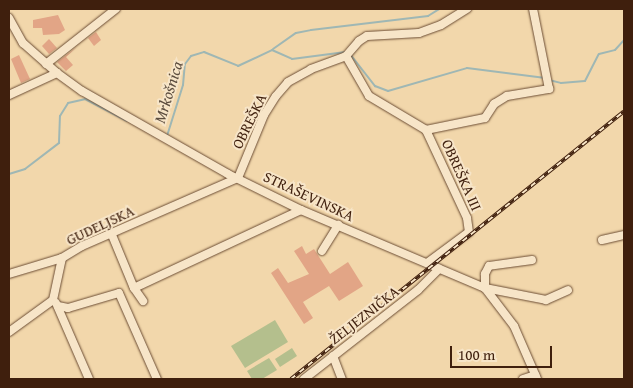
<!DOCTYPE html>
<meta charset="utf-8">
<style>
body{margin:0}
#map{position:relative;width:633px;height:388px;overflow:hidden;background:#f2d7ab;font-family:"Gentium Book Plus",serif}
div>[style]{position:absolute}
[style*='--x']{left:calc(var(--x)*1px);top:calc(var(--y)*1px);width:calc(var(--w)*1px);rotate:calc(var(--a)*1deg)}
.green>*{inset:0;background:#b4bf8d}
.stream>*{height:2px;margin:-1px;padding:0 1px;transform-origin:1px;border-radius:1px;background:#9fb7b4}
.building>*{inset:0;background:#e2a586}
.roads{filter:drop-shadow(0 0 1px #6c4d34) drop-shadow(0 0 1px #6c4d34)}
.minor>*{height:8px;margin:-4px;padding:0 4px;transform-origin:4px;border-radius:4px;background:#f7e5c8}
.rail>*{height:4px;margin-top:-2px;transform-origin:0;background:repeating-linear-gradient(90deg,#f7e5c8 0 5.5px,#3f1f0d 0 11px);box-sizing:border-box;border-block:1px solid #3f1f0d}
span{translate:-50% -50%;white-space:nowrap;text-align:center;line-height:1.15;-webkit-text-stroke:4px #f7e5c8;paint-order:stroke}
.street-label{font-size:15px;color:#3f1f0d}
.water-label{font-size:16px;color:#5c4d3f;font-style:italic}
.frame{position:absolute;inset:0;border:10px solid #3f1f0d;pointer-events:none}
.scale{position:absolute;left:450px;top:346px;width:102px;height:22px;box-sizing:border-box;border:2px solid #3f1f0d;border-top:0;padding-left:6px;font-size:15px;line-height:18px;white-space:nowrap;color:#3f1f0d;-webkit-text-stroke:4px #f7e5c8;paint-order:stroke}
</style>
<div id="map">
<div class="green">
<i style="clip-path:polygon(275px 320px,288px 342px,245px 368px,231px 346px)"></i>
<i style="clip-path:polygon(292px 348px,297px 356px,280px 367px,275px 359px)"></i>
<i style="clip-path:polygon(269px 358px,277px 370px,262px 379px,252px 379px,247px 371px)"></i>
</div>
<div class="stream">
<i style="--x:273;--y:49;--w:28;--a:-35"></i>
<i style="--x:296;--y:33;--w:15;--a:-11"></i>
<i style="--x:311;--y:30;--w:118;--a:-6.8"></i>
<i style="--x:428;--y:16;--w:13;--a:-32"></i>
<i style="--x:350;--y:54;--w:41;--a:52"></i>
<i style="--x:375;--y:86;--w:14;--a:21"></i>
<i style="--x:388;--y:91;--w:82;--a:-16.2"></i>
<i style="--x:467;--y:68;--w:79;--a:7.3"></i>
<i style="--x:549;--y:80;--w:12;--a:14"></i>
<i style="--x:561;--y:83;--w:24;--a:-5"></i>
<i style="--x:585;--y:81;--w:30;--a:-63"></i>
<i style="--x:599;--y:54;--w:16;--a:-14"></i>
<i style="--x:615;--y:50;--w:13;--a:-48"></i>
<i style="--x:167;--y:136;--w:53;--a:-72.6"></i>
<i style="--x:183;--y:85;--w:21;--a:-85"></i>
<i style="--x:185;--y:64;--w:10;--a:-53"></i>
<i style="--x:191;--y:56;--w:14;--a:-17"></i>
<i style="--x:204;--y:52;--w:37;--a:22"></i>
<i style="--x:238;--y:66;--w:38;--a:-25"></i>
<i style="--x:272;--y:50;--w:22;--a:24"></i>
<i style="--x:292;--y:59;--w:54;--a:-7.4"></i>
<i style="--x:9;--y:174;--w:17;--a:-17"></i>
<i style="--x:25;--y:169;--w:43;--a:-37.4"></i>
<i style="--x:59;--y:143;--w:27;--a:-88"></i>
<i style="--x:60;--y:116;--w:15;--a:-58"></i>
<i style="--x:68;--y:103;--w:17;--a:-13"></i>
<i style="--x:85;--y:99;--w:47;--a:27.6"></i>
</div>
<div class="building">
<i style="clip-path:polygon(58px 15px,65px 30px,59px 34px,43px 35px,42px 28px,33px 28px,33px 20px)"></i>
<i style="clip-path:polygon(96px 32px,101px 40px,94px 46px,88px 38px)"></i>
<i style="clip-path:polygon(49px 39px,57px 48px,49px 54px,42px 46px)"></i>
<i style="clip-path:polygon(77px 47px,66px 57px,73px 65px,66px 71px,57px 62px)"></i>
<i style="clip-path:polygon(19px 55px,30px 79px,21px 83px,11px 59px)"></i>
<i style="clip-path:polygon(302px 246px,306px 254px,314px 249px,330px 274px,348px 262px,363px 286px,339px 301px,329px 286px,303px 302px,313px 318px,304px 324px,271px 273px,278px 268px,288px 283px,309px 274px,294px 251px)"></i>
</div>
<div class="roads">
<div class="minor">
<i style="--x:9;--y:18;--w:29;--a:61"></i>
<i style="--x:23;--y:43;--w:45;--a:41.4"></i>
<i style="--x:57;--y:73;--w:31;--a:36"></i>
<i style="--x:82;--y:91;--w:168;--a:29.6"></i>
<i style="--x:228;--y:174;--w:81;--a:26.3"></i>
<i style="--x:301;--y:210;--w:200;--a:23"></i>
<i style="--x:485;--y:288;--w:48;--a:52.7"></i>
<i style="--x:514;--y:326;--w:58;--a:66.5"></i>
<i style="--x:346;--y:56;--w:46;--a:60.1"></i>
<i style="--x:369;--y:96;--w:66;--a:30.8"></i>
<i style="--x:426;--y:130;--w:97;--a:65"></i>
<i style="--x:467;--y:218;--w:14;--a:82"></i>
<i style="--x:469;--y:232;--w:52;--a:143.6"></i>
<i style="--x:346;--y:56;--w:20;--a:-49"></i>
<i style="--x:359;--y:41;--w:9;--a:-32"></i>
<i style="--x:367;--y:36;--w:52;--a:-3.3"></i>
<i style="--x:419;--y:33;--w:23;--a:-20"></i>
<i style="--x:441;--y:25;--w:31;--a:-32"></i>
<i style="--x:46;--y:64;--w:89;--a:-38.2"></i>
<i style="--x:9;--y:95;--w:53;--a:-24.6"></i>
<i style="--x:426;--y:130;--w:60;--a:-11.5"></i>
<i style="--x:485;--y:118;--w:17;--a:-57"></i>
<i style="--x:494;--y:104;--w:15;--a:-32"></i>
<i style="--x:507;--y:96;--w:43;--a:-9.5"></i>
<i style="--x:549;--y:89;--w:82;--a:-101.3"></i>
<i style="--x:112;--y:235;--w:57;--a:67.5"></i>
<i style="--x:134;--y:288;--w:16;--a:55"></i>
<i style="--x:602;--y:240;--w:23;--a:-13"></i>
<i style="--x:322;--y:251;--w:31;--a:-58"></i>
<i style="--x:532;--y:260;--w:43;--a:172.1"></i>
<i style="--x:489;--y:266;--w:9;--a:117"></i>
<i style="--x:485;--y:274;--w:14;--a:90"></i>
<i style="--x:485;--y:288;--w:62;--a:11.1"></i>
<i style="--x:546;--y:300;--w:24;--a:-24"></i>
<i style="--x:9;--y:274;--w:55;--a:-16.8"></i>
<i style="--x:134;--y:288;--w:184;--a:-25"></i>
<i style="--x:56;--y:303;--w:83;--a:66.5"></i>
<i style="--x:58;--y:306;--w:10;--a:11"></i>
<i style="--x:68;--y:308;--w:53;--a:-16.4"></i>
<i style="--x:119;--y:293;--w:94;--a:66.2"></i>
<i style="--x:9;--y:332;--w:54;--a:-36"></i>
<i style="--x:53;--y:300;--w:43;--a:-77.9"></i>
<i style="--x:62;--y:258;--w:23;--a:-31"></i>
<i style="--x:82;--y:246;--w:170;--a:-23.6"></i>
<i style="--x:238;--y:178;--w:68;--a:-67.6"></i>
<i style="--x:264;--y:115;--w:22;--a:-58"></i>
<i style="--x:276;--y:96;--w:18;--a:-49"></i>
<i style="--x:288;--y:82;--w:26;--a:-29"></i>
<i style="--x:311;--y:69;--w:37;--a:-20"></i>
<i style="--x:333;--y:356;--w:25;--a:69"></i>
<i style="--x:304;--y:379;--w:145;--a:-38"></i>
<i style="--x:418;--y:290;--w:30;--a:-45"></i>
<i style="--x:523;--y:379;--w:13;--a:-18"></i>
</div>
</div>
<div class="rail">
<i style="--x:291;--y:379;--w:427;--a:-38.8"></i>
</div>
<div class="street-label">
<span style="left:249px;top:121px;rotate:-64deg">OBREŠKA</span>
<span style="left:462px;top:175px;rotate:66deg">OBREŠKA III</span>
<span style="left:309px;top:196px;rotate:25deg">STRAŠEVINSKA</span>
<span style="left:100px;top:225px;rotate:-25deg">GUDELJSKA</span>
<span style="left:364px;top:315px;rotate:-38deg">ŽELJEZNIČKA</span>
</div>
<div class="water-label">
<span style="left:168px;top:92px;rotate:-73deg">Mrkošnica</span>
</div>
<div class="frame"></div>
<div class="scale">100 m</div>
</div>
